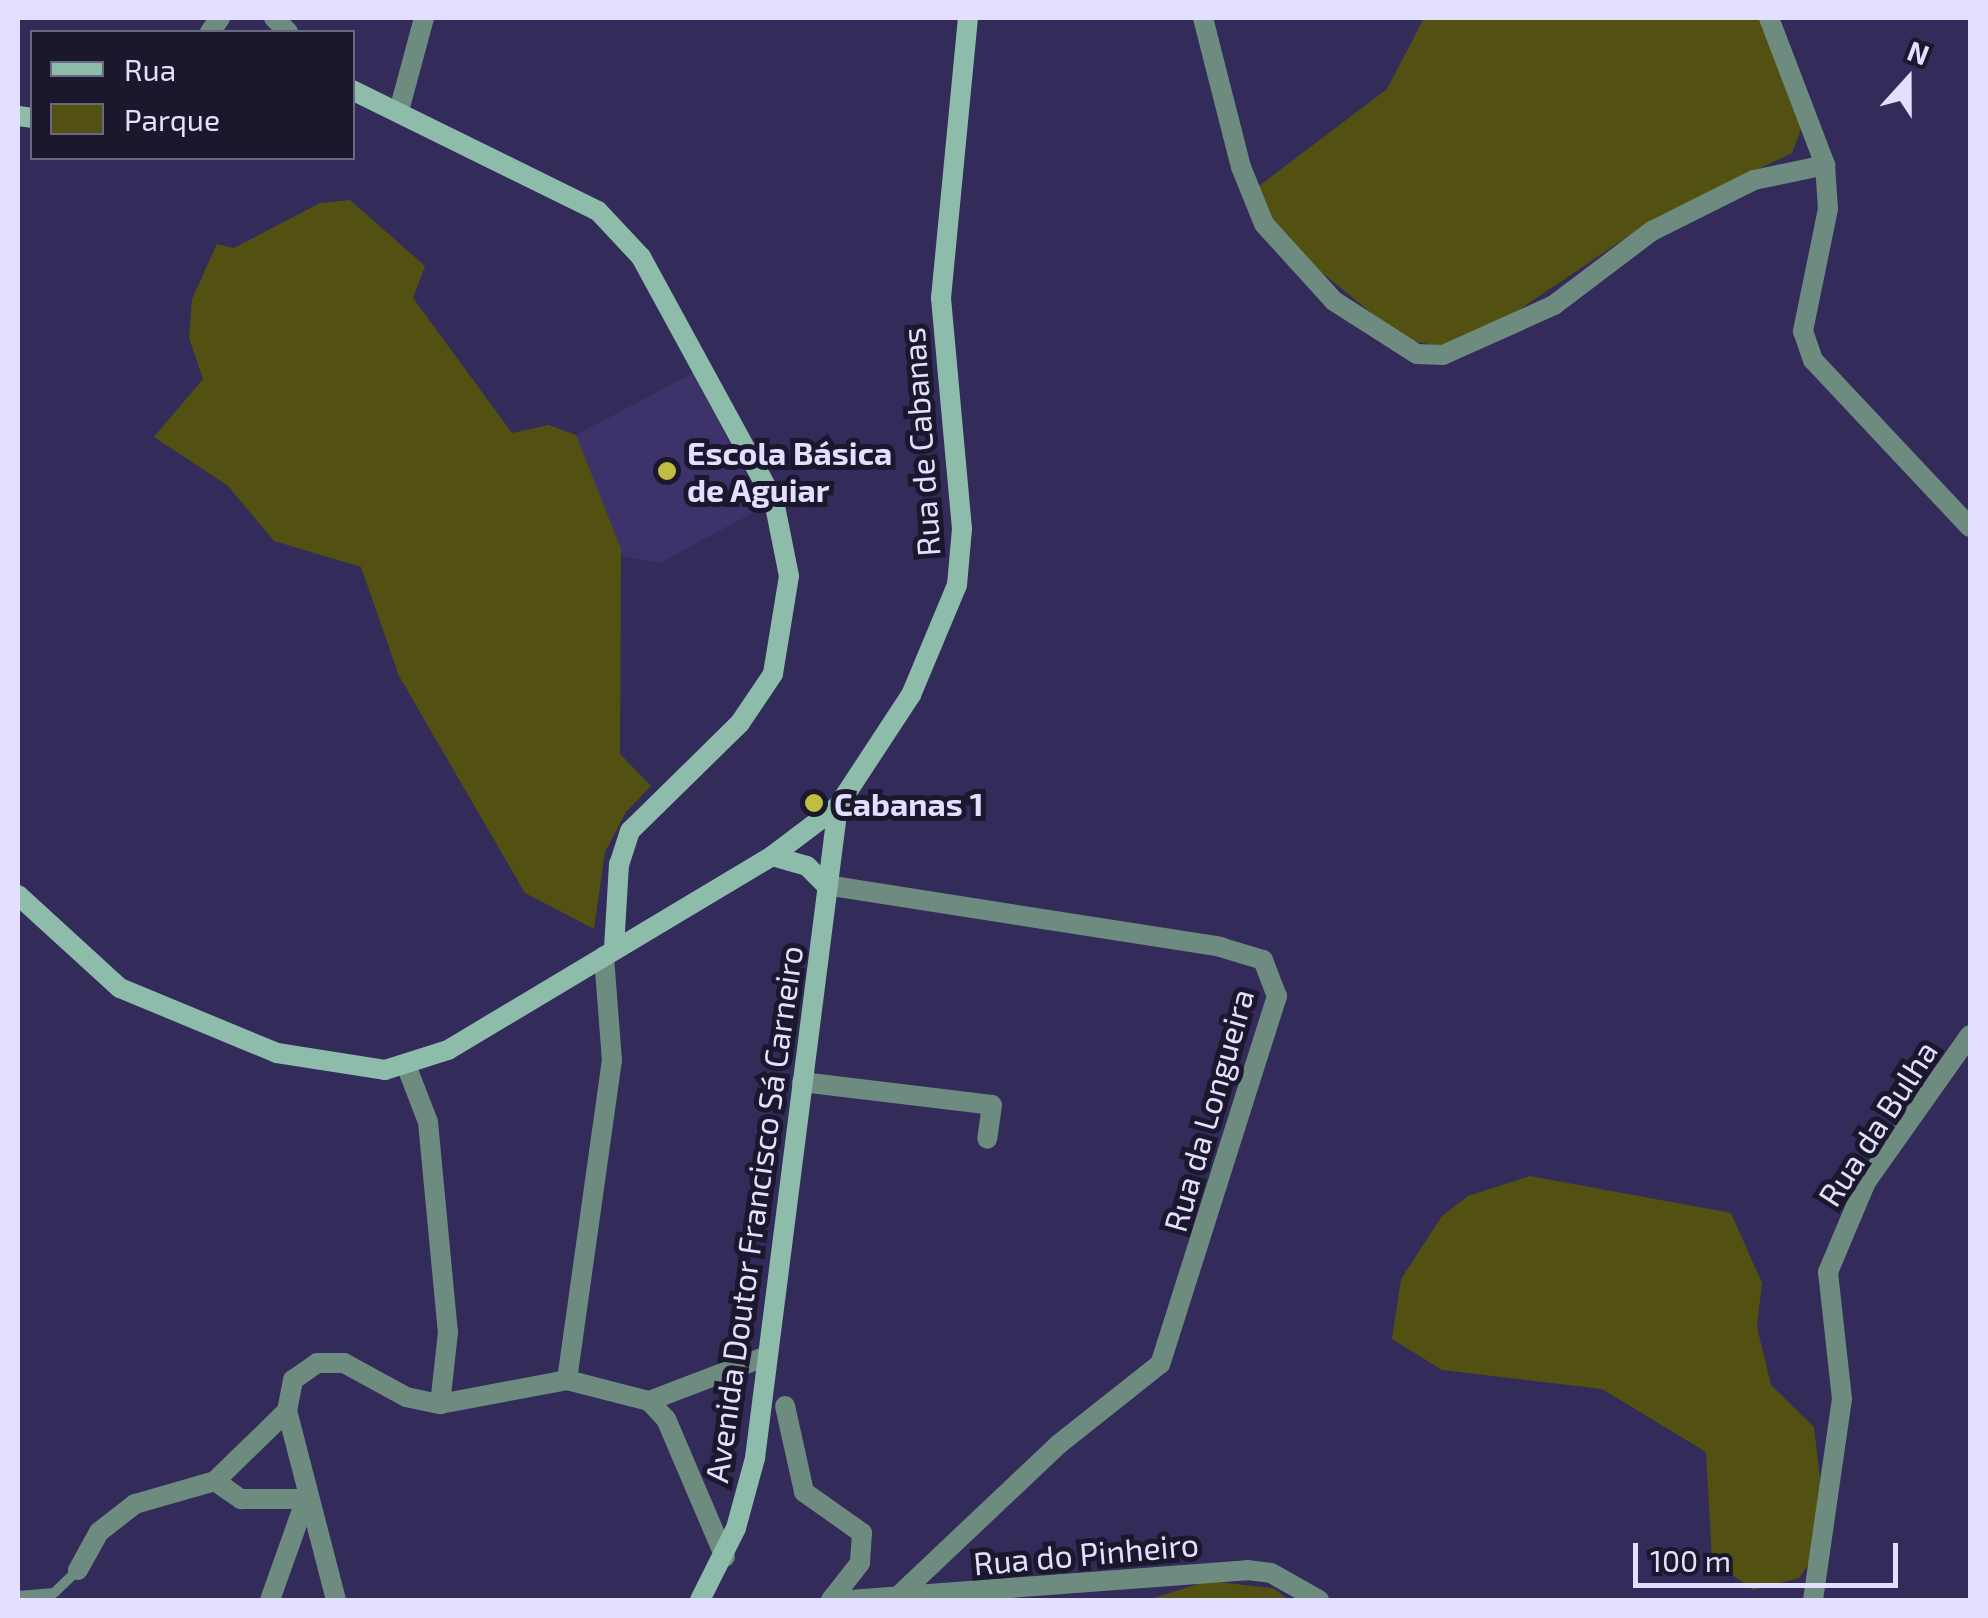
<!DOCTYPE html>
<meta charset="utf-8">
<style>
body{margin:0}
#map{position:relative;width:1988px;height:1618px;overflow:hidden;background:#332b5a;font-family:"Exo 2",sans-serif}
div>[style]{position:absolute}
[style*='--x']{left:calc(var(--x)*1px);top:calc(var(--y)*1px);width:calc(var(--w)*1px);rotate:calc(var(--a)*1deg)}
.built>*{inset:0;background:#3d336a}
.green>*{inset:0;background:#525111}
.lane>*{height:10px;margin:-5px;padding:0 5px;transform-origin:5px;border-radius:5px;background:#6e8b7f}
.street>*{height:20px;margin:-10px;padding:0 10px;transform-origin:10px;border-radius:10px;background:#6e8b7f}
.secondary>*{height:20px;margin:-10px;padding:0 10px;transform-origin:10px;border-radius:10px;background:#8ebcaa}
.dots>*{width:28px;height:28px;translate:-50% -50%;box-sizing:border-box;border:5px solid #1b182d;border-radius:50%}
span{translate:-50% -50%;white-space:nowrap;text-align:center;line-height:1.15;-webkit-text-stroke:10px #1b182d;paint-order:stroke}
.street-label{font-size:32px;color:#e2e0fe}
.poi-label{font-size:32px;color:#e2e0fe;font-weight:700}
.left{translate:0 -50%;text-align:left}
.frame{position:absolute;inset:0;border:20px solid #e2e0fe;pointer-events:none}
.legend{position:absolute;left:30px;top:30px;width:325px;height:130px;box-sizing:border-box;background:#1b182d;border:2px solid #6b6881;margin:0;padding:12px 18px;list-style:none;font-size:30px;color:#e2e0fe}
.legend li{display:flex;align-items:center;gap:20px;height:50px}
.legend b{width:50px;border:2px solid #6b6881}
.north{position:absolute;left:1858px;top:30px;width:100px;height:100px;-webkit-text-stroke:8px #1b182d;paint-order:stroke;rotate:21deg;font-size:28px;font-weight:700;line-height:40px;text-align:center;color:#e2e0fe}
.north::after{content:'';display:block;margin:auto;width:35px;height:45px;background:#e2e0fe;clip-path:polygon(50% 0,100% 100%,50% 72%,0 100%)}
.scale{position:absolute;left:1633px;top:1543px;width:265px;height:45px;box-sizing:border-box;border:5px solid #e2e0fe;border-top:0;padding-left:12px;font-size:30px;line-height:35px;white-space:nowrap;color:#e2e0fe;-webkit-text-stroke:8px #1b182d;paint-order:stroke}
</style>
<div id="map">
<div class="built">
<i style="clip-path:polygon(693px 373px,763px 507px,660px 563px,621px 556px,576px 435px)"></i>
</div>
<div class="green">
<i style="clip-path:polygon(1424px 18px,1766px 18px,1805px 119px,1792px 153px,1655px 218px,1510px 316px,1443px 347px,1403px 339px,1258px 220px,1251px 192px,1387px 89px)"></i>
<i style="clip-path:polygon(350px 200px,425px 266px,413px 298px,512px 433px,549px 425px,576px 435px,621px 549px,620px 754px,651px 786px,626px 812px,605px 852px,594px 929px,525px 893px,399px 676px,361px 567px,274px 541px,227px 485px,154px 437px,203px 379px,189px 338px,192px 299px,217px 244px,234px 248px,320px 203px)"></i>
<i style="clip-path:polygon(1530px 1176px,1731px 1213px,1762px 1283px,1757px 1327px,1771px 1385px,1814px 1427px,1827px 1537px,1799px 1578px,1753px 1590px,1712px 1560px,1706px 1452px,1602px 1389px,1442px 1370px,1392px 1339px,1401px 1279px,1442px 1216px,1468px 1196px)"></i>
<i style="clip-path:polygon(1208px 1581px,1273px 1588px,1289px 1600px,1147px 1600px)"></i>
</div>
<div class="lane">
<i style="--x:18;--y:1596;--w:36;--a:-5"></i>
<i style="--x:54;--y:1593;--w:33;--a:-44"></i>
</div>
<div class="street">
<i style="--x:274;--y:18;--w:20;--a:45"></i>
<i style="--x:1203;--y:18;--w:154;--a:75.7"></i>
<i style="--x:1241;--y:167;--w:61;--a:68"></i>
<i style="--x:1264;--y:224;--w:104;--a:47.7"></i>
<i style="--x:1334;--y:301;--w:98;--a:32.6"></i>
<i style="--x:1417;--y:354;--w:26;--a:2"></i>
<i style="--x:1443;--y:355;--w:122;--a:-24.2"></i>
<i style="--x:1554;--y:305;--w:123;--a:-37.1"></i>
<i style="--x:1652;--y:231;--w:114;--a:-26.6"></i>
<i style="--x:1754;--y:180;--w:73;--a:-11.9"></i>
<i style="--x:1769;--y:18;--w:157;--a:69.1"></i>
<i style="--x:1825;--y:165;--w:44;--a:86.1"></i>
<i style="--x:1828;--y:209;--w:125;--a:101.6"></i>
<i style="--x:1803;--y:331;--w:31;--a:71"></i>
<i style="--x:1813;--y:360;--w:229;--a:46.8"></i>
<i style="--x:210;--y:32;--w:17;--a:-54"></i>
<i style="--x:400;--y:107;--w:92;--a:-74.9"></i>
<i style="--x:826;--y:885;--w:399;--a:8.9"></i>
<i style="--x:1220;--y:947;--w:45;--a:16.8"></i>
<i style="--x:1263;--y:960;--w:39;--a:69"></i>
<i style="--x:1277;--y:996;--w:386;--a:107.6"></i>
<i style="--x:1160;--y:1364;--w:129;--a:141.6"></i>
<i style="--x:1059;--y:1444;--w:223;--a:136.6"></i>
<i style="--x:406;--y:1065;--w:61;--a:68.9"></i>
<i style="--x:428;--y:1122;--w:211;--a:84.6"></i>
<i style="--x:448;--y:1332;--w:72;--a:96.3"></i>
<i style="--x:802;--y:1082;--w:191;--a:6.9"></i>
<i style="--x:992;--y:1105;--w:34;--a:98"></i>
<i style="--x:567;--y:1380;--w:322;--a:-82"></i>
<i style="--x:612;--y:1061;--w:105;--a:-94.4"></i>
<i style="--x:649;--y:1401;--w:126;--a:-20.9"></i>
<i style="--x:785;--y:1406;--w:88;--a:77.5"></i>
<i style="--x:804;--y:1492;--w:71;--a:35.3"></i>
<i style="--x:862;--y:1533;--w:30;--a:94"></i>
<i style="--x:860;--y:1563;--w:47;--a:128.1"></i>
<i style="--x:215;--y:1481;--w:32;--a:35"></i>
<i style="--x:241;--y:1499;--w:65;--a:0"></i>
<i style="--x:78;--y:1570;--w:43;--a:-61.1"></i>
<i style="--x:99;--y:1532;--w:46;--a:-37.9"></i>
<i style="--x:135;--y:1504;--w:83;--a:-16"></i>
<i style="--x:215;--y:1481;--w:100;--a:-44.2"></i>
<i style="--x:270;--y:1600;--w:107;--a:-70.4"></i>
<i style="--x:336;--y:1600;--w:195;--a:-104.5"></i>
<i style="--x:287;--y:1411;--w:32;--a:-79"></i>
<i style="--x:293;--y:1380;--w:29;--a:-35"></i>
<i style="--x:317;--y:1363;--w:27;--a:0"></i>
<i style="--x:344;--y:1363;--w:71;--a:28.7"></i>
<i style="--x:406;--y:1397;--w:35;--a:12"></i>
<i style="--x:440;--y:1404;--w:129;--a:-10.7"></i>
<i style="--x:567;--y:1380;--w:85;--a:14.4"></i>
<i style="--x:649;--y:1401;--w:25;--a:47"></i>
<i style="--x:666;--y:1419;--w:150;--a:66.9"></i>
<i style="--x:850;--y:1600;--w:398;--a:-4.3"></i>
<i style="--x:1247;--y:1570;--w:24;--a:7"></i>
<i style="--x:1271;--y:1573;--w:55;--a:29.4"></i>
<i style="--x:1813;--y:1600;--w:203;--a:-81.8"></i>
<i style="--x:1842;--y:1399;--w:128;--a:-96.3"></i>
<i style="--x:1828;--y:1272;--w:98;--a:-67.1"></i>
<i style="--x:1866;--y:1182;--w:180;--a:-54.7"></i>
</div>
<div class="secondary">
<i style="--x:352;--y:90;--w:274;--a:26.2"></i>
<i style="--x:598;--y:211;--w:63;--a:46.9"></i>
<i style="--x:641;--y:257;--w:278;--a:61.4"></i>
<i style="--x:774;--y:501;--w:76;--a:78.7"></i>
<i style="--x:789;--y:576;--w:99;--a:99.3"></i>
<i style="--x:773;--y:674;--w:59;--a:124"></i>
<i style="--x:740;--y:723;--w:154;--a:135.5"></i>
<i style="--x:630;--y:831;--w:35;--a:108"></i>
<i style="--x:619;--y:864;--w:85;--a:93.4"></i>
<i style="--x:18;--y:116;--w:14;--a:8"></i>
<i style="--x:772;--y:856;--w:36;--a:16"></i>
<i style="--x:807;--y:866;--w:27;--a:45"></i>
<i style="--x:18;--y:895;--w:138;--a:42.4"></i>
<i style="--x:120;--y:988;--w:170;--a:22.5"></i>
<i style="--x:277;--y:1053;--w:109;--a:8.9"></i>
<i style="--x:385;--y:1070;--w:66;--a:-17.6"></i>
<i style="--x:448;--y:1050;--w:378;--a:-30.9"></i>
<i style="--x:772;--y:856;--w:83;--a:-37.1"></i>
<i style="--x:838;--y:806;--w:133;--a:-56.7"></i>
<i style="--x:911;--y:695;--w:119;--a:-67.3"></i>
<i style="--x:957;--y:585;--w:56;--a:-84.9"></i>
<i style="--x:962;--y:529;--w:232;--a:-95.2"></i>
<i style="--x:941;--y:298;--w:281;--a:-84.5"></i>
<i style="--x:700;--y:1600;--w:80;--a:-63.4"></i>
<i style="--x:736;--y:1528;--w:73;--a:-74.8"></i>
<i style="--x:755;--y:1458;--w:657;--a:-82.75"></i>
</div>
<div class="dots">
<i style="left:667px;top:471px;background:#bfbe41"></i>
<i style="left:814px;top:803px;background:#bfbe41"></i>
</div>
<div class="street-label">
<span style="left:920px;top:442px;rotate:-94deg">Rua de Cabanas</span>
<span style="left:1208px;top:1110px;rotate:-74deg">Rua da Longueira</span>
<span style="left:1877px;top:1123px;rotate:-57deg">Rua da Bulha</span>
<span style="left:753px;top:1214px;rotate:-82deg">Avenida Doutor Francisco Sá Carneiro</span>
<span style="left:1086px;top:1553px;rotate:-5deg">Rua do Pinheiro</span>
</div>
<div class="poi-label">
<span class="left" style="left:687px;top:471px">Escola Básica<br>de Aguiar</span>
<span class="left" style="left:834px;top:803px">Cabanas 1</span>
</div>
<div class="frame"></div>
<ul class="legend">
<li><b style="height:12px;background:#8ebcaa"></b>Rua</li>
<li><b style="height:28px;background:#525111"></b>Parque</li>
</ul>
<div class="north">N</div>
<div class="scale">100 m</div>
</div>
